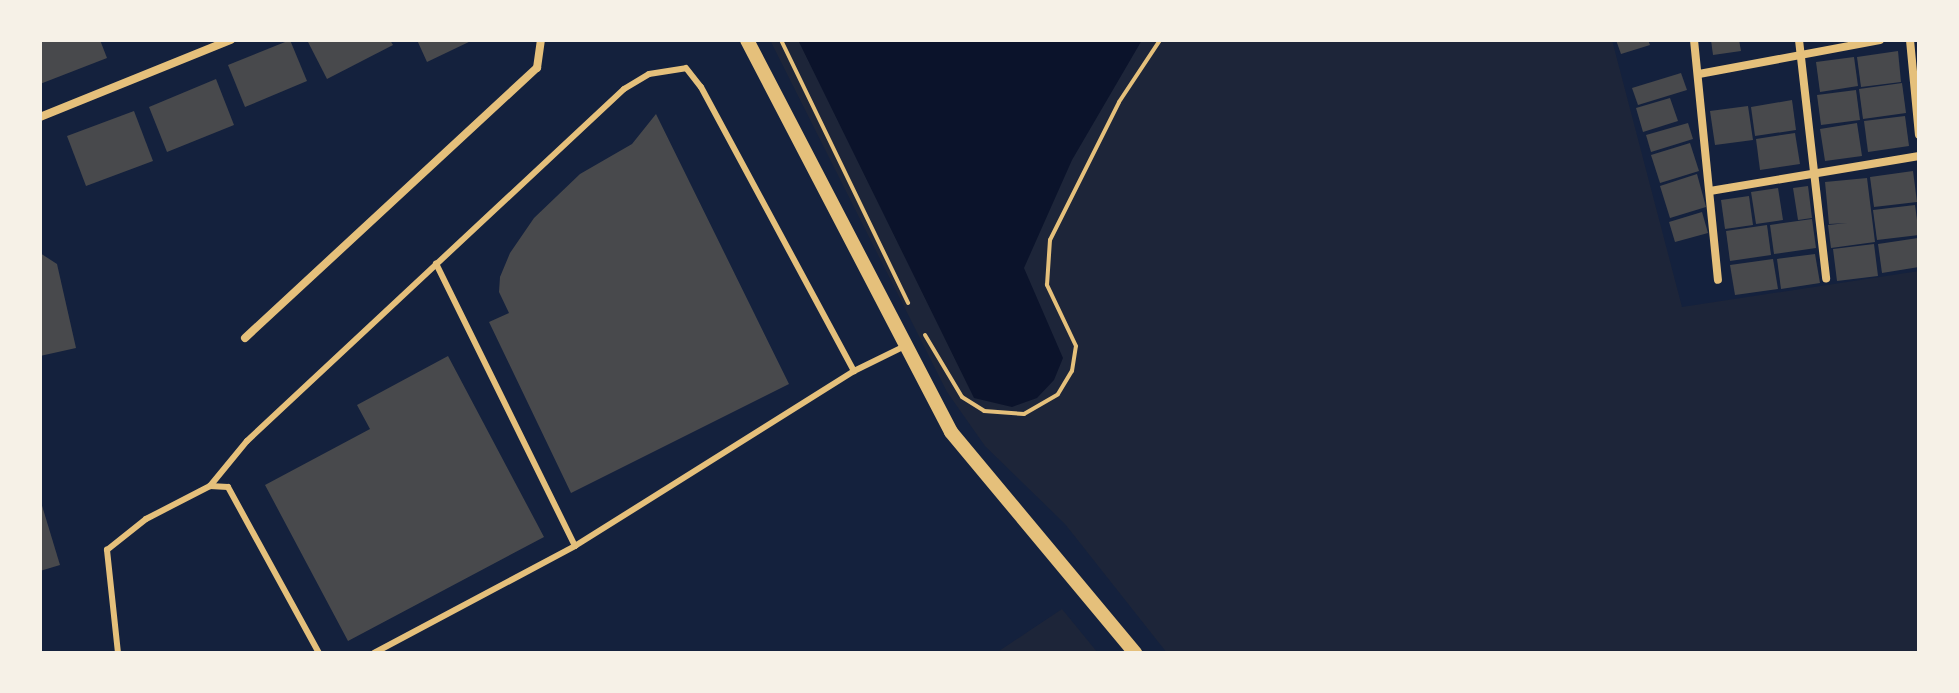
<!DOCTYPE html>
<style>
body{margin:0}
#map{position:relative;width:1959px;height:693px;overflow:hidden;background:#14213d;font-family:"Nunito Sans",sans-serif}
div>[style]{position:absolute}
[style*='--x']{left:calc(var(--x)*1px);top:calc(var(--y)*1px);width:calc(var(--w)*1px);rotate:calc(var(--a)*1deg)}
.green>*{inset:0;background:#1d2539}
.water>*{inset:0;background:#0b132b}
.building>*{inset:0;background:#48494c}
.path>*{height:4px;margin:-2px;padding:0 2px;transform-origin:2px;border-radius:2px;background:#e5c07b}
.service>*{height:6px;margin:-3px;padding:0 3px;transform-origin:3px;border-radius:3px;background:#e5c07b}
.minor>*{height:8px;margin:-4px;padding:0 4px;transform-origin:4px;border-radius:4px;background:#e5c07b}
.tertiary>*{height:14px;margin:-7px;padding:0 7px;transform-origin:7px;border-radius:7px;background:#e5c07b}
span{translate:-50% -50%;white-space:nowrap;text-align:center;line-height:1.15;-webkit-text-stroke:6px #f6f1e7;paint-order:stroke}
.frame{position:absolute;inset:0;border:42px solid #f6f1e7;pointer-events:none}
</style>
<div id="map">
<div class="green">
<i style="clip-path:polygon(770px 40px,1612px 40px,1682px 307px,1919px 271px,1919px 653px,1167px 653px,1065px 524px,985px 446px,947px 392px)"></i>
<i style="clip-path:polygon(1062px 609px,1098px 653px,996px 653px)"></i>
</div>
<div class="water">
<i style="clip-path:polygon(798px 40px,1142px 40px,1072px 160px,1024px 268px,1063px 358px,1054px 380px,1037px 398px,1012px 407px,974px 398px)"></i>
</div>
<div class="building">
<i style="clip-path:polygon(40px 40px,100px 40px,107px 58px,40px 84px)"></i>
<i style="clip-path:polygon(290px 40px,307px 81px,245px 107px,228px 65px)"></i>
<i style="clip-path:polygon(307px 40px,390px 40px,393px 45px,327px 79px)"></i>
<i style="clip-path:polygon(417px 40px,473px 40px,427px 62px)"></i>
<i style="clip-path:polygon(1616px 40px,1648px 40px,1650px 45px,1621px 54px)"></i>
<i style="clip-path:polygon(1711px 40px,1739px 40px,1741px 51px,1713px 55px)"></i>
<i style="clip-path:polygon(1898px 51px,1901px 82px,1861px 87px,1857px 57px)"></i>
<i style="clip-path:polygon(1854px 57px,1858px 86px,1820px 92px,1816px 62px)"></i>
<i style="clip-path:polygon(1681px 73px,1687px 90px,1638px 105px,1632px 88px)"></i>
<i style="clip-path:polygon(216px 79px,234px 125px,167px 152px,149px 107px)"></i>
<i style="clip-path:polygon(1902px 83px,1906px 113px,1863px 119px,1859px 89px)"></i>
<i style="clip-path:polygon(1856px 90px,1860px 120px,1821px 125px,1817px 95px)"></i>
<i style="clip-path:polygon(1670px 98px,1678px 121px,1643px 132px,1636px 108px)"></i>
<i style="clip-path:polygon(1792px 100px,1796px 130px,1755px 136px,1751px 107px)"></i>
<i style="clip-path:polygon(1748px 106px,1753px 140px,1715px 145px,1710px 111px)"></i>
<i style="clip-path:polygon(134px 111px,153px 161px,86px 186px,67px 136px)"></i>
<i style="clip-path:polygon(656px 114px,789px 384px,571px 493px,489px 322px,509px 313px,499px 292px,500px 277px,510px 253px,534px 218px,580px 174px,632px 144px)"></i>
<i style="clip-path:polygon(1905px 116px,1909px 146px,1868px 152px,1864px 121px)"></i>
<i style="clip-path:polygon(1688px 123px,1693px 139px,1651px 152px,1646px 135px)"></i>
<i style="clip-path:polygon(1857px 123px,1862px 156px,1825px 161px,1820px 129px)"></i>
<i style="clip-path:polygon(1795px 133px,1800px 164px,1760px 170px,1756px 139px)"></i>
<i style="clip-path:polygon(1690px 143px,1699px 171px,1660px 183px,1651px 155px)"></i>
<i style="clip-path:polygon(1913px 171px,1917px 202px,1874px 207px,1870px 177px)"></i>
<i style="clip-path:polygon(1697px 174px,1706px 207px,1670px 218px,1660px 186px)"></i>
<i style="clip-path:polygon(1867px 178px,1875px 242px,1831px 248px,1828px 225px,1847px 223px,1829px 224px,1825px 182px)"></i>
<i style="clip-path:polygon(1808px 186px,1812px 218px,1798px 220px,1793px 188px)"></i>
<i style="clip-path:polygon(1778px 188px,1783px 220px,1756px 224px,1751px 192px)"></i>
<i style="clip-path:polygon(1749px 196px,1753px 225px,1725px 229px,1721px 200px)"></i>
<i style="clip-path:polygon(1915px 205px,1919px 235px,1877px 240px,1873px 210px)"></i>
<i style="clip-path:polygon(1702px 212px,1708px 233px,1675px 242px,1669px 222px)"></i>
<i style="clip-path:polygon(1812px 219px,1816px 248px,1774px 254px,1770px 225px)"></i>
<i style="clip-path:polygon(1767px 225px,1771px 255px,1730px 261px,1726px 231px)"></i>
<i style="clip-path:polygon(1918px 238px,1919px 267px,1882px 273px,1878px 244px)"></i>
<i style="clip-path:polygon(1874px 244px,1878px 276px,1837px 281px,1833px 249px)"></i>
<i style="clip-path:polygon(40px 253px,57px 264px,76px 348px,40px 356px)"></i>
<i style="clip-path:polygon(1815px 254px,1820px 283px,1781px 289px,1777px 259px)"></i>
<i style="clip-path:polygon(1773px 259px,1778px 289px,1735px 295px,1730px 265px)"></i>
<i style="clip-path:polygon(448px 356px,544px 537px,348px 641px,265px 485px,370px 429px,357px 405px)"></i>
<i style="clip-path:polygon(40px 499px,60px 565px,40px 571px)"></i>
</div>
<div class="path">
<i style="--x:781;--y:40;--w:292;--a:64.2"></i>
<i style="--x:925;--y:335;--w:72;--a:59.2"></i>
<i style="--x:962;--y:397;--w:26;--a:32"></i>
<i style="--x:984;--y:411;--w:40;--a:4.3"></i>
<i style="--x:1024;--y:414;--w:39;--a:-30"></i>
<i style="--x:1058;--y:394;--w:27;--a:-59"></i>
<i style="--x:1072;--y:371;--w:25;--a:-81"></i>
<i style="--x:1076;--y:346;--w:68;--a:-115.4"></i>
<i style="--x:1047;--y:285;--w:45;--a:-86.2"></i>
<i style="--x:1050;--y:240;--w:154;--a:-63.4"></i>
<i style="--x:1119;--y:102;--w:74;--a:-56.5"></i>
</div>
<div class="service">
<i style="--x:854;--y:371;--w:57;--a:-26.1"></i>
<i style="--x:210;--y:486;--w:58;--a:-50.6"></i>
<i style="--x:247;--y:441;--w:516;--a:-43.04"></i>
<i style="--x:624;--y:89;--w:29;--a:-31"></i>
<i style="--x:649;--y:74;--w:37;--a:-9"></i>
<i style="--x:686;--y:68;--w:24;--a:52"></i>
<i style="--x:701;--y:87;--w:323;--a:61.7"></i>
<i style="--x:854;--y:371;--w:329;--a:147.9"></i>
<i style="--x:118;--y:653;--w:104;--a:-96.1"></i>
<i style="--x:107;--y:550;--w:50;--a:-38.5"></i>
<i style="--x:146;--y:519;--w:72;--a:-27.3"></i>
<i style="--x:210;--y:486;--w:18;--a:3"></i>
<i style="--x:228;--y:487;--w:189;--a:61.3"></i>
<i style="--x:374;--y:653;--w:228;--a:-28"></i>
<i style="--x:575;--y:546;--w:315;--a:-116.2"></i>
</div>
<div class="minor">
<i style="--x:1694;--y:40;--w:241;--a:84.3"></i>
<i style="--x:1799;--y:40;--w:240;--a:83.5"></i>
<i style="--x:1910;--y:40;--w:95;--a:84.6"></i>
<i style="--x:1699;--y:74;--w:184;--a:-10.6"></i>
<i style="--x:40;--y:117;--w:206;--a:-22"></i>
<i style="--x:1710;--y:191;--w:212;--a:-9.5"></i>
<i style="--x:245;--y:338;--w:398;--a:-42.8"></i>
<i style="--x:537;--y:68;--w:28;--a:-82"></i>
</div>
<div class="tertiary">
<i style="--x:747;--y:40;--w:442;--a:62.5"></i>
<i style="--x:951;--y:432;--w:288;--a:50.2"></i>
</div>
<div class="frame"></div>
</div>
